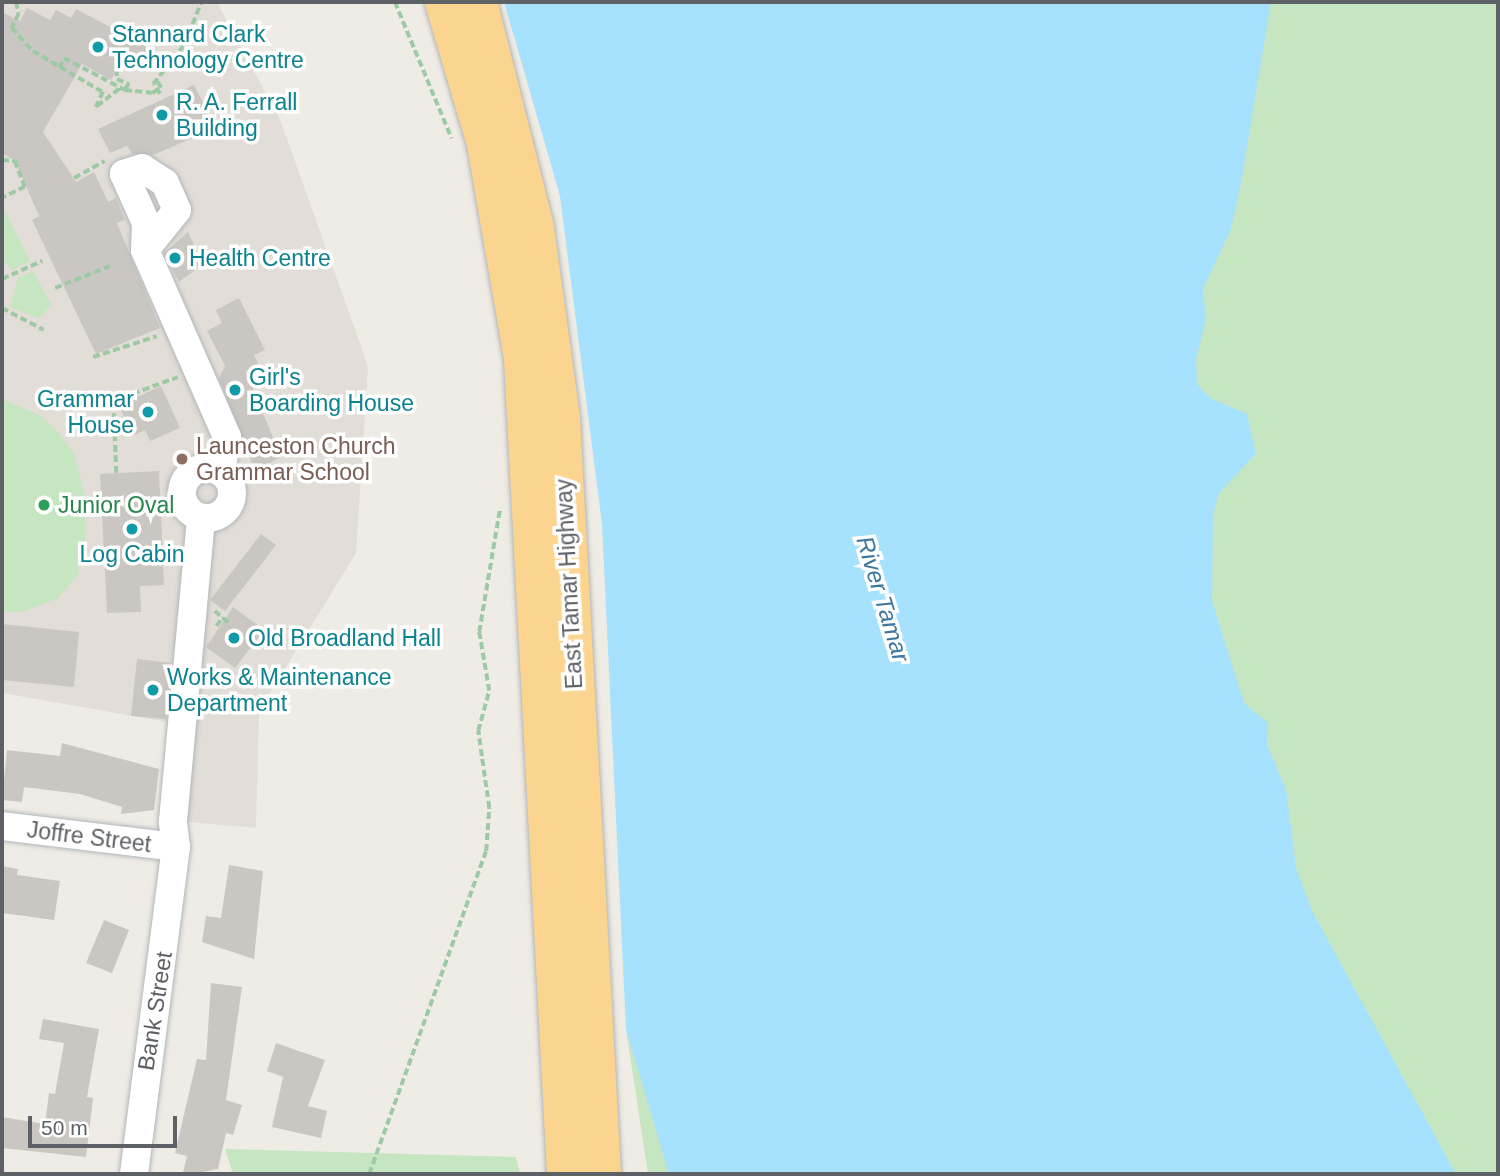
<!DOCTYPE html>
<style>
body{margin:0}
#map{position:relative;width:1500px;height:1176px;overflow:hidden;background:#efece5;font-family:Helvetica,sans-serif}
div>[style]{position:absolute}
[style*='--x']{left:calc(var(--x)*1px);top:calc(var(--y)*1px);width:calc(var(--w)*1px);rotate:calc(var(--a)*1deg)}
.education>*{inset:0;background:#e2ddd6}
.green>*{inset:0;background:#c6e6c2}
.water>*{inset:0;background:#a6e1fe}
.building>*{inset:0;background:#cac7c2}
.path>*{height:3.5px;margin-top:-1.75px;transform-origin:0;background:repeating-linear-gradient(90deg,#9ccaa4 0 7px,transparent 0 10.5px)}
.roads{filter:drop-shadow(0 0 2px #b2b6ba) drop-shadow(0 0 2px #b2b6ba)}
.minor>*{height:28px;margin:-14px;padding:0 14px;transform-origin:14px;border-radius:14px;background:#fff}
.minor>.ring{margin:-14px;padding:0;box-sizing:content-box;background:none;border:28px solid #fff;border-radius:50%}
.highway>*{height:38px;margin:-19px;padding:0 19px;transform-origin:19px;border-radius:19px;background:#fbd48f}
.dots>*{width:19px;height:19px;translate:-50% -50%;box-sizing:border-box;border:4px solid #fff;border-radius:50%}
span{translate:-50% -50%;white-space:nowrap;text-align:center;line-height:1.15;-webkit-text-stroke:7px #fff;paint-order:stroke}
.culture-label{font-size:23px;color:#0d838f}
.left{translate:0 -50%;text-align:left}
.right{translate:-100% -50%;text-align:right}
.education-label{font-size:23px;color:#785e54}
.leisure-label{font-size:23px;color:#27864d}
.street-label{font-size:23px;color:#5d6165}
.water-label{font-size:24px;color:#3d779f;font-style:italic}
.frame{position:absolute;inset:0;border:4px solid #5d6165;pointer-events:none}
.scale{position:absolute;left:28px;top:1116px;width:149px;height:32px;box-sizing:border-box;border:4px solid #5d6165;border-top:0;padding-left:9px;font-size:21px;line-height:24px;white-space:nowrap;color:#5d6165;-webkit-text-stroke:5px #fff;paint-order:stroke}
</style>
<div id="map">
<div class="education">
<i style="clip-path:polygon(2px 2px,217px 2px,281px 122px,368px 366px,356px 553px,259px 711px,256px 828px,166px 820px,173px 723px,2px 693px)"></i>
</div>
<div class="green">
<i style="clip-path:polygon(990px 2px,1498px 2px,1498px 1174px,1413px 1174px,1143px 672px)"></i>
<i style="clip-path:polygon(2px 205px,30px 261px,12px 270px,2px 259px)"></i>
<i style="clip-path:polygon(33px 271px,51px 304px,40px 319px,10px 307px,18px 278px)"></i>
<i style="clip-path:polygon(2px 399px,41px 416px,59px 433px,74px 454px,85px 495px,85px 548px,77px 576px,58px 598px,22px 612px,2px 612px)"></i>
<i style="clip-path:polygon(626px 1029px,649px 1098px,669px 1174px,648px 1174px)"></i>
<i style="clip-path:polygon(225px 1149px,516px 1157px,520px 1174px,233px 1174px)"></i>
</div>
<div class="water">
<i style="clip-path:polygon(504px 2px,1271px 2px,1241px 183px,1231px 229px,1203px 289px,1206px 319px,1196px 359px,1197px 384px,1210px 398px,1247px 414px,1256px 454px,1219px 493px,1213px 515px,1212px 601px,1244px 703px,1268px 723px,1267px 745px,1286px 789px,1296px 868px,1312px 911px,1456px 1174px,669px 1174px,626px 1029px,602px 524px,560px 196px)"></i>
</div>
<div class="building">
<i style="clip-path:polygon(27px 8px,50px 20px,56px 10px,71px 18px,76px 9px,156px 51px,145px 71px,122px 59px,111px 80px,82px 64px,43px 132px,76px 182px,94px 172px,108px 202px,116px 198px,125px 220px,117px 223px,160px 328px,96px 354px,32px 220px,39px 216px,15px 161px,2px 153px,2px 12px,20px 21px)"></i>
<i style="clip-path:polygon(194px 85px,216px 128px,153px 155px,132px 154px,127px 146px,110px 153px,98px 129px)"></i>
<i style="clip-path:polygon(188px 232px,203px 264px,179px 282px,164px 253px)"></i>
<i style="clip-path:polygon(239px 298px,265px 350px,254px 355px,259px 365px,246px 372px,281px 457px,255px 471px,219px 378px,225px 366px,207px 331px,222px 323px,216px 310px)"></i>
<i style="clip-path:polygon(161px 386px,180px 428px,150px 441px,145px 430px,132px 436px,119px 405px)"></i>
<i style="clip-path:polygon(159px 471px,164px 585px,140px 586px,141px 612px,107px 613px,100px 474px)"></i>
<i style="clip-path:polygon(261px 534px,276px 545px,225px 611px,210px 600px)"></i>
<i style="clip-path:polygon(233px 607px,264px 630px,235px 668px,206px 647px)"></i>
<i style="clip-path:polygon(2px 624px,79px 632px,74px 687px,2px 680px)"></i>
<i style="clip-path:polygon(137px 659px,171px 663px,166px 719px,131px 716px)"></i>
<i style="clip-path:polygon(62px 743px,159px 769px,154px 810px,121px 814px,122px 807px,80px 794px,24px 787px,22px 802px,2px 800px,7px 750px,60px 756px)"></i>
<i style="clip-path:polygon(229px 865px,263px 871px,254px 959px,202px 942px,206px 916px,221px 918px)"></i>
<i style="clip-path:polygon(2px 866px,18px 869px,17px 875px,60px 881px,54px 920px,2px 913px)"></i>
<i style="clip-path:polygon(104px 920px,129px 930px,112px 973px,86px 963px)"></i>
<i style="clip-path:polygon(211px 983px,242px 987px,226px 1100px,242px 1105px,233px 1135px,226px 1133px,218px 1169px,192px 1174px,183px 1172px,187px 1156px,175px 1153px,197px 1059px,206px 1060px)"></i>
<i style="clip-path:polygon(43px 1019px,99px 1029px,87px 1097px,93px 1098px,86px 1157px,2px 1148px,2px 1117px,45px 1124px,49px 1093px,55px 1094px,64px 1043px,39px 1039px)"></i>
<i style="clip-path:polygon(276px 1043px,325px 1060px,308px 1106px,327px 1111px,321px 1138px,272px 1127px,283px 1077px,267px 1071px)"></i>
</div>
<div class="path">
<i style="--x:16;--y:2;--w:12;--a:76"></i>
<i style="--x:19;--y:14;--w:16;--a:117"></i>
<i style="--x:12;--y:28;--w:31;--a:48"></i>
<i style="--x:33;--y:51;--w:81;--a:30.4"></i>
<i style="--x:103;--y:92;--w:17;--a:114"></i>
<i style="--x:395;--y:2;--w:148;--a:67.4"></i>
<i style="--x:59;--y:68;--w:11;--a:-63"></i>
<i style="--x:64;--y:58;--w:69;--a:27.7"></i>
<i style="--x:125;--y:90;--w:27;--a:6"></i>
<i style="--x:152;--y:93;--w:10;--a:-29"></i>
<i style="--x:161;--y:88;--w:8;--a:-120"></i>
<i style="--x:117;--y:69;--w:10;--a:90"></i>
<i style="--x:117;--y:79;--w:13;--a:23"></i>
<i style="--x:129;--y:84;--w:7;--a:124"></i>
<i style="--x:160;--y:94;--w:12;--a:-125"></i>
<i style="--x:153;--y:84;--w:51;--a:-51.3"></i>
<i style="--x:185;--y:44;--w:45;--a:-69.1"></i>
<i style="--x:97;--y:106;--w:29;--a:-38"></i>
<i style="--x:2;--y:160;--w:13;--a:4"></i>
<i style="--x:15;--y:161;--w:28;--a:69"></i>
<i style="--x:25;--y:187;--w:25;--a:154"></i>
<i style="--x:74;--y:178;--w:35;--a:-29"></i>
<i style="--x:2;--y:279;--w:44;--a:-24.2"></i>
<i style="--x:55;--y:288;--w:59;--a:-21.8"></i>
<i style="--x:2;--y:308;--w:47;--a:27.6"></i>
<i style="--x:93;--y:357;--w:67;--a:-18.2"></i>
<i style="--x:116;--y:473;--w:72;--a:-92.4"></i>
<i style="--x:113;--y:401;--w:69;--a:-20.3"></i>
<i style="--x:215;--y:611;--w:18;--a:41"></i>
<i style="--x:216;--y:626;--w:11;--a:-52"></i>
<i style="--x:369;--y:1174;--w:344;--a:-70.1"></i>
<i style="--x:486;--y:851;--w:43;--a:-86"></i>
<i style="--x:489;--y:808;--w:78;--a:-98.1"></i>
<i style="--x:478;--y:731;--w:41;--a:-74.6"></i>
<i style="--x:489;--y:691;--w:60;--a:-99.6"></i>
<i style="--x:479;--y:632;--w:126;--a:-80.4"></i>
</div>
<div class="roads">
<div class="minor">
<i style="--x:145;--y:250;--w:51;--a:-51.3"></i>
<i style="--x:177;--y:210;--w:30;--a:-114"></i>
<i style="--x:165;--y:183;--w:27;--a:-147"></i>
<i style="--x:142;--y:168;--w:19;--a:162"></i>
<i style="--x:124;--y:174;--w:54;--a:65.8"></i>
<i style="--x:146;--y:223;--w:27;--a:92"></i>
<i style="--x:145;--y:250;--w:204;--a:66.3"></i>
<i style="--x:227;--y:437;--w:36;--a:100"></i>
<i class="ring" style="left:182px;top:468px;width:22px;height:22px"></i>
<i style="--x:2;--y:826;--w:175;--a:6.9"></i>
<i style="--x:134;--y:1174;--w:330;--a:-82.7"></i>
<i style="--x:176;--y:847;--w:26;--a:-97"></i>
<i style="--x:173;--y:821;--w:304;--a:-84.7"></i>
</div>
<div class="highway">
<i style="--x:444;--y:2;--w:148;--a:73.5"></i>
<i style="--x:486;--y:144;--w:218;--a:80.2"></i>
<i style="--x:523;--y:359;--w:816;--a:86.98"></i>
<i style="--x:478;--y:2;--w:233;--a:75.8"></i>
<i style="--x:535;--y:228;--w:193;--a:82.2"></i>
<i style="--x:561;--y:419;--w:756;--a:86.89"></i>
</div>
</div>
<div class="dots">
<i style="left:98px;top:47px;background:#0f9aa8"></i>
<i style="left:162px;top:115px;background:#0f9aa8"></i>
<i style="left:175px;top:258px;background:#0f9aa8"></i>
<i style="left:235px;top:390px;background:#0f9aa8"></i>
<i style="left:148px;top:412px;background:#0f9aa8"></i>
<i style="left:182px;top:459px;background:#8d6e63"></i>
<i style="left:44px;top:505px;background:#2e9e5b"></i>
<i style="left:132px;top:529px;background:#0f9aa8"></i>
<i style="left:234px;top:638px;background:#0f9aa8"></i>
<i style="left:153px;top:690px;background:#0f9aa8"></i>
</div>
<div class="culture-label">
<span class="left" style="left:112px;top:47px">Stannard Clark<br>Technology Centre</span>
<span class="left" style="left:176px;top:115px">R. A. Ferrall<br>Building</span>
<span class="left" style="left:189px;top:258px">Health Centre</span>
<span class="left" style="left:249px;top:390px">Girl's<br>Boarding House</span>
<span class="right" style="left:134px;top:412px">Grammar<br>House</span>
<span style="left:132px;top:554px">Log Cabin</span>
<span class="left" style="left:248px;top:638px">Old Broadland Hall</span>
<span class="left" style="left:167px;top:690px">Works &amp; Maintenance<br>Department</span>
</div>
<div class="education-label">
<span class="left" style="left:196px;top:459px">Launceston Church<br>Grammar School</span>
</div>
<div class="leisure-label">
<span class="left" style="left:58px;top:505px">Junior Oval</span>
</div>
<div class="street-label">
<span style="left:569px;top:584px;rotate:-93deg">East Tamar Highway</span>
<span style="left:89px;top:837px;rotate:7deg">Joffre Street</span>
<span style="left:155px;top:1011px;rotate:-81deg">Bank Street</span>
</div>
<div class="water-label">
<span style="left:883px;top:599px;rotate:73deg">River Tamar</span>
</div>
<div class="frame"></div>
<div class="scale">50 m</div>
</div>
